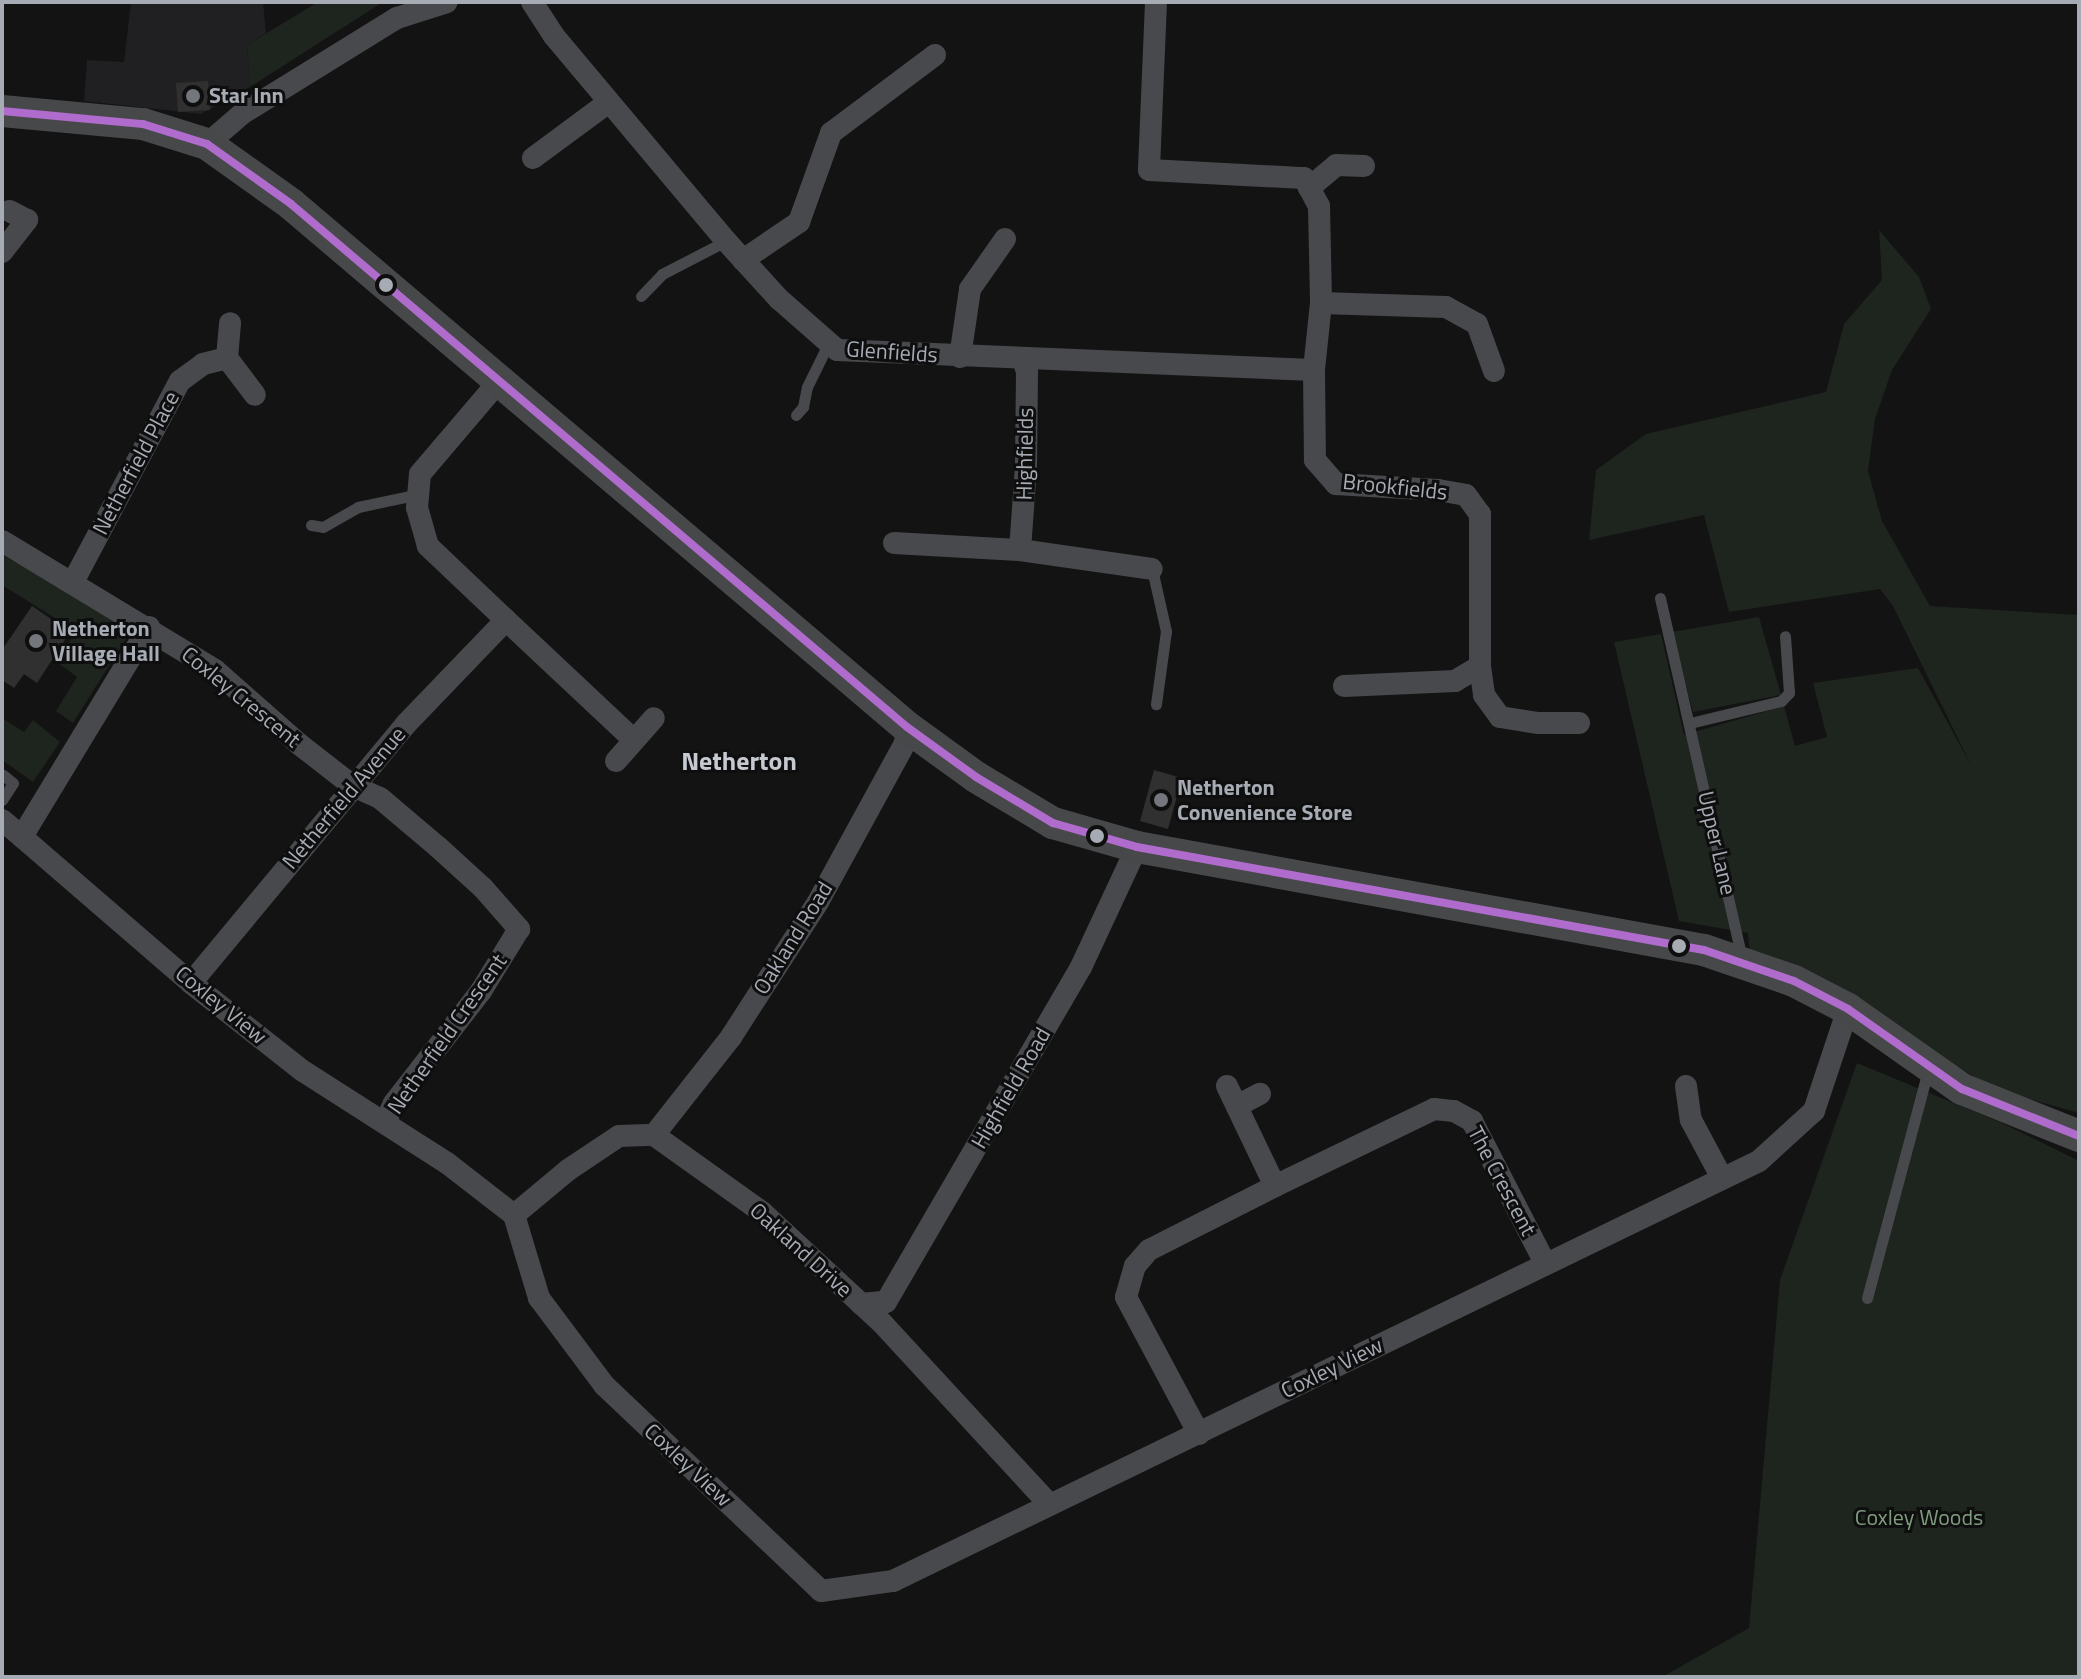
<!DOCTYPE html>
<style>
body{margin:0}
#map{position:relative;width:2081px;height:1679px;overflow:hidden;background:#131314;font-family:"Titillium Web",sans-serif}
div>[style]{position:absolute}
[style*='--x']{left:calc(var(--x)*1px);top:calc(var(--y)*1px);width:calc(var(--w)*1px);rotate:calc(var(--a)*1deg)}
.built>*{inset:0;background:#202022}
.green>*{inset:0;background:#1e241e}
.building>*{inset:0;background:#303031}
.lane>*{height:11px;margin:-5.5px;padding:0 5.5px;transform-origin:5.5px;border-radius:5.5px;background:#48494c}
.street>*{height:22px;margin:-11px;padding:0 11px;transform-origin:11px;border-radius:11px;background:#48494c}
.secondary>*{height:32px;margin:-16px;padding:0 16px;transform-origin:16px;border-radius:16px;background:#47484a}
.bus-1>*{height:8px;margin:-4px;padding:0 4px;transform-origin:4px;border-radius:4px;background:#b06ccc}
.dots>*{width:22px;height:22px;translate:-50% -50%;box-sizing:border-box;border:4px solid #0e0e0f;border-radius:50%}
span{translate:-50% -50%;white-space:nowrap;text-align:center;line-height:1.15;-webkit-text-stroke:6px #0e0e0f;paint-order:stroke}
.poi-label{font-size:22px;color:#a6abb4;font-weight:700}
.left{translate:0 -50%;text-align:left}
.street-label{font-size:22px;color:#a6abb4}
.park-label{font-size:22px;color:#7f9d7e}
.quarter-label{font-size:26px;color:#c6cad0;font-weight:700}
.frame{position:absolute;inset:0;border:4px solid #a6abb4;pointer-events:none}
</style>
<div id="map">
<div class="built">
<i style="clip-path:polygon(131px 2px,263px 2px,266px 33px,247px 45px,250px 87px,201px 114px,84px 101px,87px 60px,124px 62px)"></i>
</div>
<div class="green">
<i style="clip-path:polygon(318px 2px,383px 2px,250px 87px,247px 45px)"></i>
<i style="clip-path:polygon(1879px 230px,1919px 277px,1931px 309px,1892px 370px,1875px 419px,1868px 471px,1882px 521px,1930px 606px,2079px 615px,2079px 1113px,1994px 1089px,1822px 982px,1750px 956px,1748px 933px,1679px 921px,1614px 642px,1661px 634px,1684px 735px,1784px 706px,1795px 746px,1827px 737px,1813px 683px,1918px 668px,1972px 767px,1893px 606px,1880px 589px,1729px 612px,1704px 515px,1589px 540px,1596px 470px,1646px 434px,1826px 392px,1844px 324px,1882px 280px)"></i>
<i style="clip-path:polygon(2px 555px,134px 626px,73px 723px,56px 711px,77px 677px,57px 662px,76px 631px,2px 585px)"></i>
<i style="clip-path:polygon(1759px 617px,1781px 695px,1693px 712px,1672px 632px)"></i>
<i style="clip-path:polygon(2px 718px,24px 732px,33px 720px,60px 742px,33px 782px,2px 760px)"></i>
<i style="clip-path:polygon(1857px 1063px,2002px 1123px,2079px 1161px,2079px 1677px,1662px 1677px,1749px 1628px,1780px 1280px)"></i>
</div>
<div class="building">
<i style="clip-path:polygon(208px 81px,210px 110px,178px 112px,176px 83px)"></i>
<i style="clip-path:polygon(32px 606px,70px 632px,37px 683px,24px 674px,14px 688px,2px 680px,2px 650px)"></i>
<i style="clip-path:polygon(1154px 770px,1182px 778px,1168px 829px,1140px 821px)"></i>
</div>
<div class="lane">
<i style="--x:641;--y:296;--w:30;--a:-46"></i>
<i style="--x:662;--y:274;--w:72;--a:-27.3"></i>
<i style="--x:796;--y:415;--w:11;--a:-49"></i>
<i style="--x:803;--y:407;--w:20;--a:-79"></i>
<i style="--x:807;--y:387;--w:50;--a:-63.9"></i>
<i style="--x:311;--y:525;--w:12;--a:9"></i>
<i style="--x:323;--y:527;--w:40;--a:-29.7"></i>
<i style="--x:358;--y:507;--w:62;--a:-12"></i>
<i style="--x:1152;--y:569;--w:64;--a:77.3"></i>
<i style="--x:1166;--y:631;--w:74;--a:97.8"></i>
<i style="--x:1660;--y:598;--w:370;--a:77.2"></i>
<i style="--x:1690;--y:723;--w:94;--a:-13.6"></i>
<i style="--x:1781;--y:701;--w:11;--a:-45"></i>
<i style="--x:1789;--y:693;--w:57;--a:-94"></i>
<i style="--x:2;--y:800;--w:20;--a:-57"></i>
<i style="--x:13;--y:783;--w:13;--a:-141"></i>
<i style="--x:1867;--y:1298;--w:236;--a:-75"></i>
</div>
<div class="street">
<i style="--x:532;--y:2;--w:40;--a:57.1"></i>
<i style="--x:554;--y:36;--w:268;--a:50"></i>
<i style="--x:726;--y:241;--w:79;--a:47.6"></i>
<i style="--x:779;--y:299;--w:77;--a:41.3"></i>
<i style="--x:837;--y:350;--w:477;--a:2.4"></i>
<i style="--x:1156;--y:2;--w:168;--a:92.4"></i>
<i style="--x:1149;--y:170;--w:155;--a:3"></i>
<i style="--x:1304;--y:178;--w:32;--a:62"></i>
<i style="--x:1319;--y:206;--w:97;--a:88.8"></i>
<i style="--x:1321;--y:303;--w:67;--a:96"></i>
<i style="--x:1314;--y:370;--w:90;--a:89.4"></i>
<i style="--x:1315;--y:460;--w:32;--a:49"></i>
<i style="--x:1336;--y:484;--w:102;--a:3.4"></i>
<i style="--x:1438;--y:490;--w:28;--a:10"></i>
<i style="--x:1466;--y:495;--w:24;--a:54"></i>
<i style="--x:1480;--y:514;--w:152;--a:90"></i>
<i style="--x:1480;--y:666;--w:29;--a:82"></i>
<i style="--x:1484;--y:695;--w:27;--a:54"></i>
<i style="--x:1500;--y:717;--w:39;--a:9"></i>
<i style="--x:1539;--y:723;--w:40;--a:0"></i>
<i style="--x:207;--y:144;--w:48;--a:-40.7"></i>
<i style="--x:243;--y:113;--w:181;--a:-31.7"></i>
<i style="--x:397;--y:18;--w:52;--a:-17.7"></i>
<i style="--x:533;--y:158;--w:94;--a:-36.4"></i>
<i style="--x:1309;--y:188;--w:35;--a:-40"></i>
<i style="--x:1336;--y:165;--w:28;--a:2"></i>
<i style="--x:2;--y:252;--w:41;--a:-52"></i>
<i style="--x:27;--y:220;--w:20;--a:-153"></i>
<i style="--x:743;--y:260;--w:68;--a:-34.2"></i>
<i style="--x:799;--y:222;--w:95;--a:-70.2"></i>
<i style="--x:831;--y:133;--w:130;--a:-36.9"></i>
<i style="--x:1321;--y:303;--w:125;--a:1.8"></i>
<i style="--x:1446;--y:307;--w:35;--a:29"></i>
<i style="--x:1477;--y:324;--w:50;--a:70.1"></i>
<i style="--x:960;--y:357;--w:69;--a:-81.6"></i>
<i style="--x:970;--y:289;--w:61;--a:-55"></i>
<i style="--x:227;--y:358;--w:46;--a:52.9"></i>
<i style="--x:2;--y:541;--w:249;--a:31.2"></i>
<i style="--x:215;--y:670;--w:112;--a:41.4"></i>
<i style="--x:299;--y:744;--w:68;--a:37.9"></i>
<i style="--x:353;--y:786;--w:30;--a:24"></i>
<i style="--x:380;--y:798;--w:76;--a:40.2"></i>
<i style="--x:438;--y:847;--w:61;--a:42.3"></i>
<i style="--x:483;--y:888;--w:55;--a:48.7"></i>
<i style="--x:519;--y:929;--w:73;--a:121.5"></i>
<i style="--x:481;--y:991;--w:142;--a:127.8"></i>
<i style="--x:394;--y:1103;--w:22;--a:114"></i>
<i style="--x:894;--y:543;--w:126;--a:3.2"></i>
<i style="--x:1020;--y:550;--w:83;--a:-85.9"></i>
<i style="--x:1026;--y:467;--w:95;--a:-89.4"></i>
<i style="--x:1027;--y:372;--w:14;--a:-107"></i>
<i style="--x:1020;--y:550;--w:133;--a:8.2"></i>
<i style="--x:73;--y:582;--w:228;--a:-62"></i>
<i style="--x:180;--y:381;--w:29;--a:-36"></i>
<i style="--x:203;--y:364;--w:25;--a:-14"></i>
<i style="--x:227;--y:358;--w:35;--a:-85"></i>
<i style="--x:506;--y:620;--w:175;--a:43.2"></i>
<i style="--x:149;--y:627;--w:245;--a:121.2"></i>
<i style="--x:22;--y:837;--w:223;--a:40.8"></i>
<i style="--x:191;--y:983;--w:142;--a:38.2"></i>
<i style="--x:303;--y:1071;--w:171;--a:32.6"></i>
<i style="--x:447;--y:1163;--w:85;--a:37.8"></i>
<i style="--x:514;--y:1215;--w:87;--a:73.2"></i>
<i style="--x:539;--y:1298;--w:109;--a:53.2"></i>
<i style="--x:604;--y:1385;--w:299;--a:43.5"></i>
<i style="--x:821;--y:1591;--w:73;--a:-7.9"></i>
<i style="--x:893;--y:1581;--w:962;--a:-25.87"></i>
<i style="--x:1759;--y:1161;--w:74;--a:-42.3"></i>
<i style="--x:1814;--y:1111;--w:108;--a:-71.6"></i>
<i style="--x:1344;--y:686;--w:111;--a:-2.6"></i>
<i style="--x:1455;--y:681;--w:29;--a:-31"></i>
<i style="--x:616;--y:761;--w:57;--a:-48.5"></i>
<i style="--x:2;--y:820;--w:26;--a:40"></i>
<i style="--x:191;--y:983;--w:337;--a:-50.3"></i>
<i style="--x:406;--y:724;--w:144;--a:-46.1"></i>
<i style="--x:506;--y:620;--w:108;--a:-136.5"></i>
<i style="--x:428;--y:546;--w:40;--a:-106"></i>
<i style="--x:417;--y:508;--w:34;--a:-85"></i>
<i style="--x:420;--y:474;--w:123;--a:-49.6"></i>
<i style="--x:1227;--y:1086;--w:111;--a:64.4"></i>
<i style="--x:1686;--y:1086;--w:34;--a:82"></i>
<i style="--x:1691;--y:1120;--w:66;--a:61.9"></i>
<i style="--x:1237;--y:1106;--w:26;--a:-28"></i>
<i style="--x:654;--y:1135;--w:125;--a:-51.8"></i>
<i style="--x:731;--y:1037;--w:161;--a:-57.2"></i>
<i style="--x:818;--y:902;--w:181;--a:-61.3"></i>
<i style="--x:905;--y:743;--w:16;--a:-83"></i>
<i style="--x:514;--y:1215;--w:70;--a:-39.8"></i>
<i style="--x:568;--y:1170;--w:61;--a:-33.7"></i>
<i style="--x:619;--y:1136;--w:35;--a:-2"></i>
<i style="--x:654;--y:1135;--w:133;--a:35.5"></i>
<i style="--x:762;--y:1212;--w:163;--a:42.8"></i>
<i style="--x:882;--y:1323;--w:245;--a:47.3"></i>
<i style="--x:861;--y:1304;--w:25;--a:-5"></i>
<i style="--x:886;--y:1302;--w:388;--a:-59.8"></i>
<i style="--x:1081;--y:967;--w:132;--a:-65"></i>
<i style="--x:1199;--y:1434;--w:155;--a:-118.1"></i>
<i style="--x:1126;--y:1297;--w:32;--a:-74"></i>
<i style="--x:1135;--y:1266;--w:21;--a:-49"></i>
<i style="--x:1149;--y:1250;--w:141;--a:-26.9"></i>
<i style="--x:1275;--y:1186;--w:177;--a:-25.8"></i>
<i style="--x:1434;--y:1109;--w:20;--a:6"></i>
<i style="--x:1454;--y:1111;--w:21;--a:29"></i>
<i style="--x:1472;--y:1121;--w:160;--a:62.8"></i>
</div>
<div class="secondary">
<i style="--x:2;--y:111;--w:142;--a:5.3"></i>
<i style="--x:143;--y:124;--w:67;--a:17.4"></i>
<i style="--x:207;--y:144;--w:103;--a:35.5"></i>
<i style="--x:291;--y:204;--w:808;--a:40.33"></i>
<i style="--x:907;--y:727;--w:85;--a:35.9"></i>
<i style="--x:976;--y:777;--w:90;--a:30.9"></i>
<i style="--x:1053;--y:823;--w:87;--a:15.9"></i>
<i style="--x:1137;--y:847;--w:576;--a:10.3"></i>
<i style="--x:1704;--y:950;--w:95;--a:19"></i>
<i style="--x:1794;--y:981;--w:61;--a:27.4"></i>
<i style="--x:1848;--y:1009;--w:139;--a:35.1"></i>
<i style="--x:1962;--y:1089;--w:126;--a:21.9"></i>
</div>
<div class="bus-1">
<i style="--x:2;--y:111;--w:142;--a:5.3"></i>
<i style="--x:143;--y:124;--w:67;--a:17.4"></i>
<i style="--x:207;--y:144;--w:103;--a:35.5"></i>
<i style="--x:291;--y:204;--w:808;--a:40.33"></i>
<i style="--x:907;--y:727;--w:85;--a:35.9"></i>
<i style="--x:976;--y:777;--w:90;--a:30.9"></i>
<i style="--x:1053;--y:823;--w:87;--a:15.9"></i>
<i style="--x:1137;--y:847;--w:576;--a:10.3"></i>
<i style="--x:1704;--y:950;--w:95;--a:19"></i>
<i style="--x:1794;--y:981;--w:61;--a:27.4"></i>
<i style="--x:1848;--y:1009;--w:139;--a:35.1"></i>
<i style="--x:1962;--y:1089;--w:126;--a:21.9"></i>
</div>
<div class="dots">
<i style="left:193px;top:96px;background:#73767c"></i>
<i style="left:386px;top:285px;background:#a6abb4"></i>
<i style="left:36px;top:641px;background:#73767c"></i>
<i style="left:1161px;top:800px;background:#73767c"></i>
<i style="left:1097px;top:836px;background:#a6abb4"></i>
<i style="left:1679px;top:946px;background:#a6abb4"></i>
</div>
<div class="poi-label">
<span class="left" style="left:209px;top:96px">Star Inn</span>
<span class="left" style="left:52px;top:641px">Netherton<br>Village Hall</span>
<span class="left" style="left:1177px;top:800px">Netherton<br>Convenience Store</span>
</div>
<div class="street-label">
<span style="left:892px;top:352px;rotate:4deg">Glenfields</span>
<span style="left:1025px;top:454px;rotate:-89deg">Highfields</span>
<span style="left:136px;top:463px;rotate:-62deg">Netherfield Place</span>
<span style="left:1395px;top:487px;rotate:6deg">Brookfields</span>
<span style="left:241px;top:697px;rotate:39deg">Coxley Crescent</span>
<span style="left:344px;top:798px;rotate:-50deg">Netherfield Avenue</span>
<span style="left:1717px;top:843px;rotate:77deg">Upper Lane</span>
<span style="left:793px;top:938px;rotate:-58deg">Oakland Road</span>
<span style="left:221px;top:1005px;rotate:39deg">Coxley View</span>
<span style="left:447px;top:1034px;rotate:-55deg">Netherfield Crescent</span>
<span style="left:1011px;top:1088px;rotate:-60deg">Highfield Road</span>
<span style="left:1502px;top:1181px;rotate:62deg">The Crescent</span>
<span style="left:801px;top:1250px;rotate:42deg">Oakland Drive</span>
<span style="left:1332px;top:1368px;rotate:-26deg">Coxley View</span>
<span style="left:688px;top:1465px;rotate:43deg">Coxley View</span>
</div>
<div class="park-label">
<span style="left:1919px;top:1518px">Coxley Woods</span>
</div>
<div class="quarter-label">
<span style="left:739px;top:761px">Netherton</span>
</div>
<div class="frame"></div>
</div>
